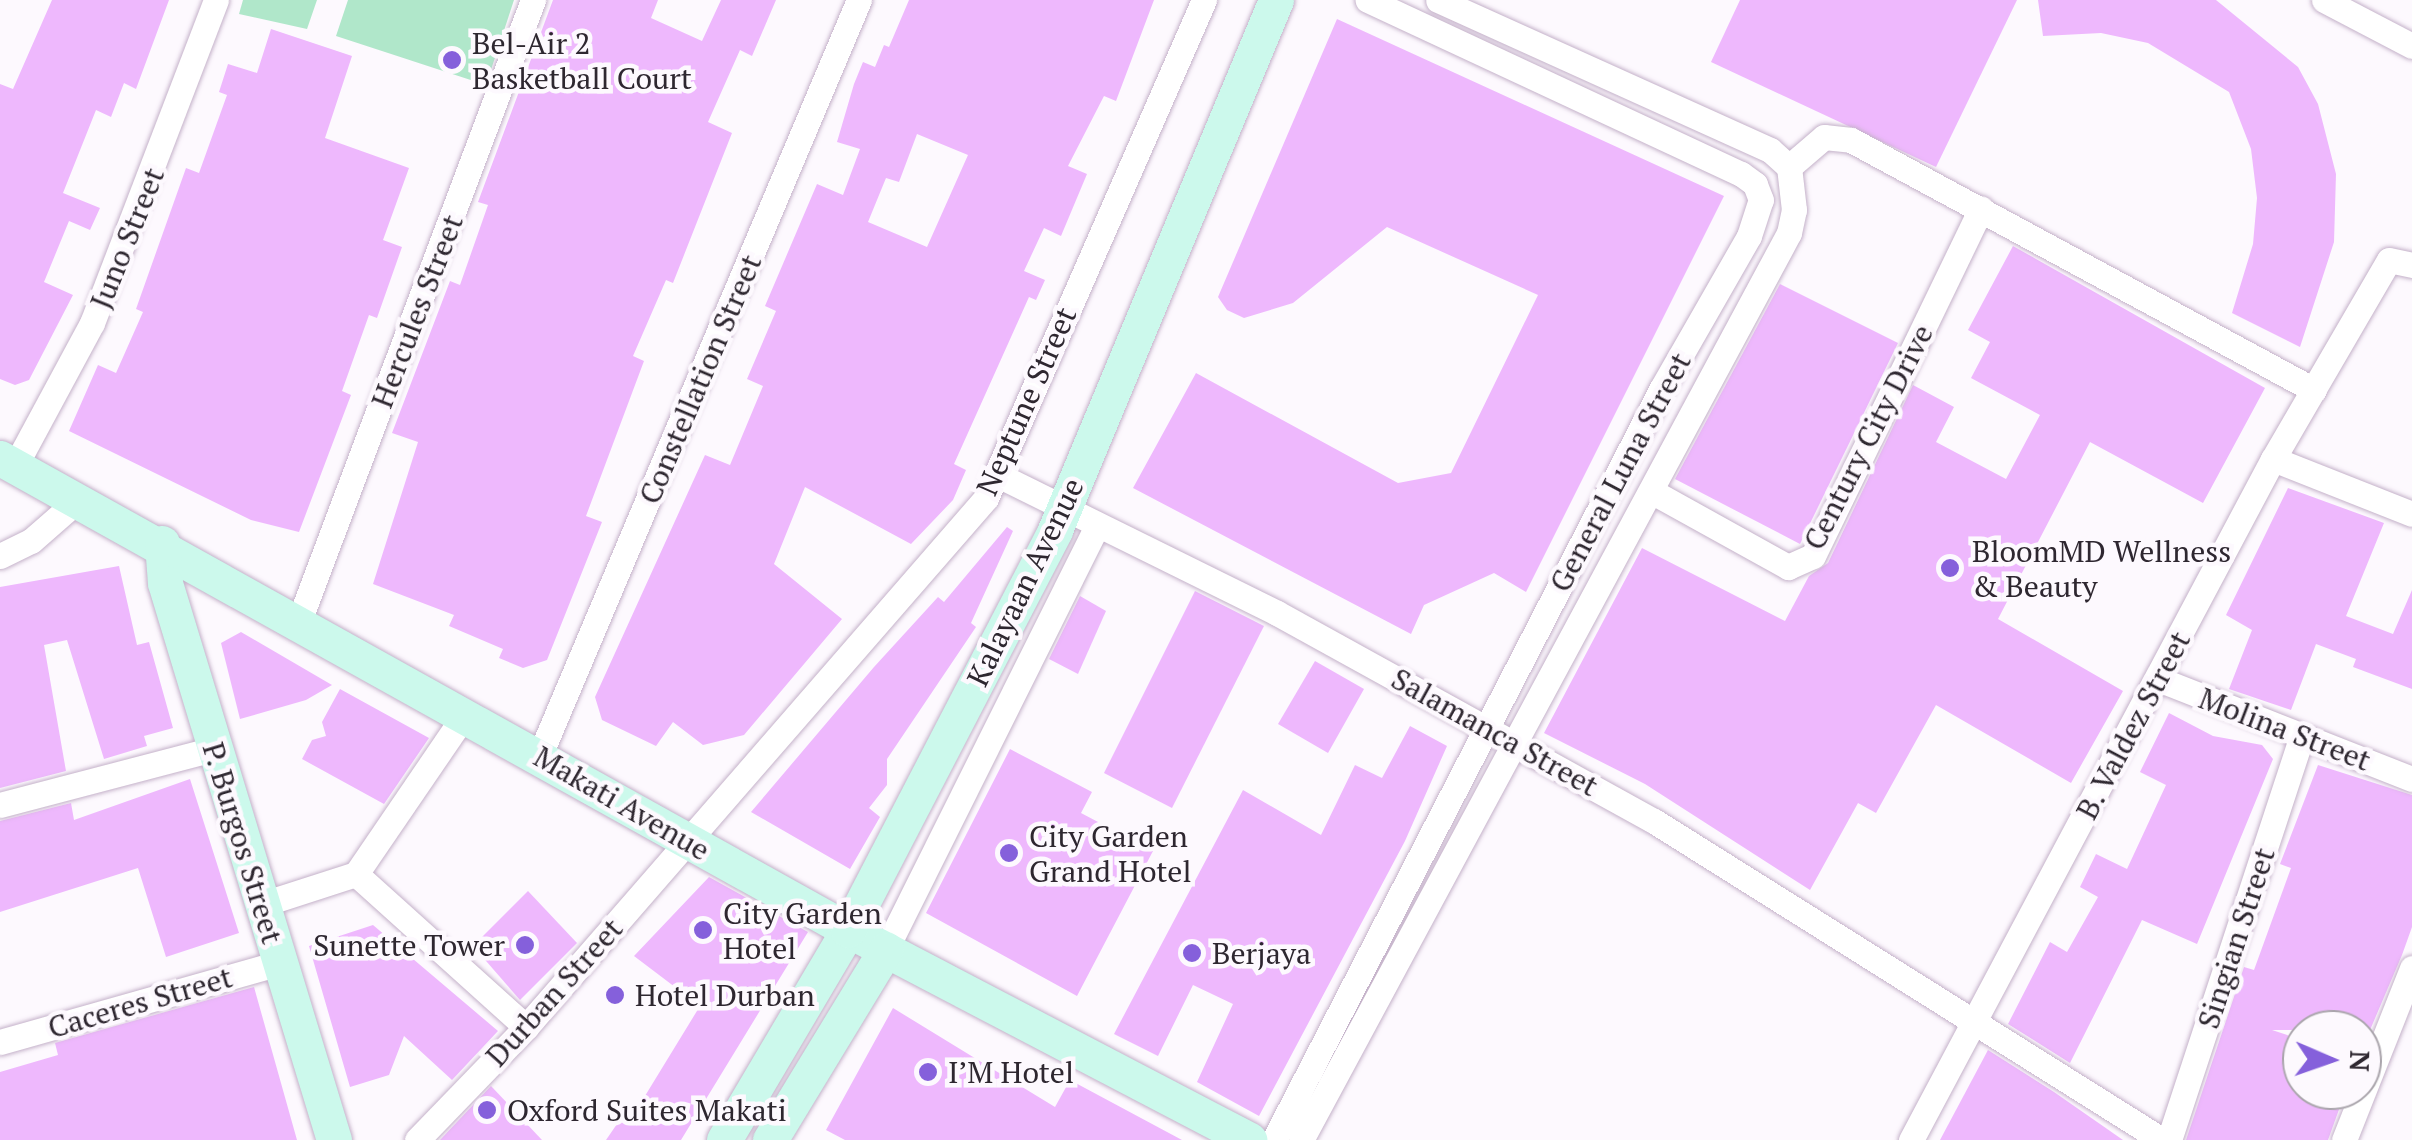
<!DOCTYPE html>
<meta charset="utf-8">
<style>
body{margin:0}
#map{position:relative;width:2412px;height:1140px;overflow:hidden;background:#fdf9fe;font-family:"PT Serif",serif}
div>[style]{position:absolute}
[style*='--x']{left:calc(var(--x)*1px);top:calc(var(--y)*1px);width:calc(var(--w)*1px);rotate:calc(var(--a)*1deg)}
.green>*{inset:0;background:#b0e7ca}
.building>*{inset:0;background:#eeb8fd}
.roads{filter:drop-shadow(0 0 2px #c4b1c9) drop-shadow(0 0 2px #c4b1c9)}
.street>*{height:25px;margin:-12.5px;padding:0 12.5px;transform-origin:12.5px;border-radius:12.5px;background:#fff}
.secondary>*{height:35px;margin:-17.5px;padding:0 17.5px;transform-origin:17.5px;border-radius:17.5px;background:#ccf9ec}
.dots>*{width:28px;height:28px;translate:-50% -50%;box-sizing:border-box;border:5px solid #fdf9fe;border-radius:50%}
span{translate:-50% -50%;white-space:nowrap;text-align:center;line-height:1.15;-webkit-text-stroke:9px #fdf9fe;paint-order:stroke}
.poi-label{font-size:30px;color:#2e2730}
.left{translate:0 -50%;text-align:left}
.right{translate:-100% -50%;text-align:right}
.street-label{font-size:30px;color:#2e2730}
.north{position:absolute;left:2282px;top:1010px;width:100px;height:100px;box-sizing:border-box;background:#fdf9fe;border:2px solid #aaa5ac;border-radius:50%;rotate:92deg;font-size:28px;font-weight:700;line-height:40px;text-align:center;color:#2e2730}
.north::after{content:'';display:block;margin:auto;width:35px;height:45px;background:#8560db;clip-path:polygon(50% 0,100% 100%,50% 72%,0 100%)}
</style>
<div id="map">
<div class="green">
<i style="clip-path:polygon(243px 0,317px 0,307px 29px,239px 14px)"></i>
<i style="clip-path:polygon(348px 0,514px 0,486px 85px,336px 36px)"></i>
</div>
<div class="building">
<i style="clip-path:polygon(52px 0,169px 0,136px 89px,124px 83px,111px 117px,96px 110px,63px 193px,100px 208px,90px 230px,69px 221px,44px 282px,73px 295px,29px 380px,15px 385px,0 379px,0 84px,13px 89px)"></i>
<i style="clip-path:polygon(553px 0,658px 0,651px 18px,702px 41px,721px 0,776px 0,752px 56px,740px 50px,708px 122px,732px 133px,673px 283px,666px 280px,633px 356px,644px 361px,586px 516px,602px 522px,547px 660px,523px 668px,499px 658px,503px 649px,449px 626px,454px 615px,373px 584px,418px 442px,392px 433px,450px 281px,460px 285px,488px 205px,478px 202px)"></i>
<i style="clip-path:polygon(evenodd,909px 0,1154px 0,1116px 101px,1104px 96px,1068px 166px,1087px 174px,1061px 236px,1044px 228px,1024px 271px,1045px 280px,1036px 300px,1029px 297px,954px 464px,966px 470px,953px 500px,911px 544px,805px 487px,774px 564px,842px 619px,744px 735px,703px 745px,673px 722px,656px 746px,602px 720px,595px 697px,705px 455px,730px 465px,763px 386px,747px 379px,776px 311px,765px 306px,817px 184px,843px 195px,860px 149px,837px 142px,854px 84px,863px 62px,875px 67px,884px 45px,889px 47px,909px 0,917px 134px,968px 155px,927px 247px,868px 222px,886px 178px,899px 182px,917px 134px)"></i>
<i style="clip-path:polygon(1740px 0,2017px 0,1936px 167px,1711px 62px)"></i>
<i style="clip-path:polygon(2038px 0,2216px 0,2298px 67px,2318px 104px,2336px 174px,2334px 242px,2300px 347px,2232px 313px,2253px 244px,2257px 198px,2251px 149px,2229px 92px,2148px 43px,2101px 33px,2043px 36px)"></i>
<i style="clip-path:polygon(1337px 19px,1724px 196px,1526px 592px,1494px 573px,1424px 605px,1411px 634px,1133px 488px,1196px 373px,1398px 483px,1451px 473px,1538px 295px,1387px 227px,1293px 303px,1244px 318px,1227px 310px,1218px 297px)"></i>
<i style="clip-path:polygon(271px 29px,352px 56px,325px 138px,409px 168px,383px 240px,402px 247px,377px 318px,369px 315px,342px 391px,351px 395px,299px 532px,251px 520px,69px 431px,98px 365px,116px 373px,143px 312px,136px 309px,186px 168px,199px 173px,227px 95px,219px 92px,228px 64px,257px 73px)"></i>
<i style="clip-path:polygon(2013px 246px,2265px 388px,2203px 503px,2090px 442px,1998px 619px,2123px 691px,2071px 783px,1936px 705px,1876px 813px,1858px 803px,1810px 890px,1645px 784px,1544px 733px,1642px 548px,1785px 621px,1809px 576px,1828px 563px,1913px 385px,1954px 407px,1936px 442px,2006px 479px,2040px 415px,1971px 378px,1990px 342px,1968px 330px)"></i>
<i style="clip-path:polygon(1780px 284px,1898px 343px,1800px 544px,1675px 479px)"></i>
<i style="clip-path:polygon(2288px 488px,2384px 523px,2346px 616px,2393px 634px,2412px 590px,2412px 689px,2353px 667px,2356px 659px,2316px 644px,2291px 710px,2229px 689px,2252px 630px,2226px 615px)"></i>
<i style="clip-path:polygon(1007px 527px,1013px 531px,971px 623px,976px 627px,887px 759px,887px 785px,869px 808px,880px 817px,850px 869px,751px 812px,874px 667px,938px 597px,944px 602px)"></i>
<i style="clip-path:polygon(119px 566px,137px 645px,149px 642px,173px 728px,144px 736px,147px 746px,104px 759px,67px 640px,44px 645px,66px 771px,0 788px,0 587px)"></i>
<i style="clip-path:polygon(1195px 591px,1264px 626px,1172px 808px,1104px 773px)"></i>
<i style="clip-path:polygon(1080px 596px,1106px 611px,1078px 674px,1049px 659px)"></i>
<i style="clip-path:polygon(241px 632px,308px 671px,332px 685px,306px 700px,240px 719px,221px 643px)"></i>
<i style="clip-path:polygon(1315px 661px,1364px 689px,1328px 753px,1278px 724px)"></i>
<i style="clip-path:polygon(340px 689px,429px 738px,384px 804px,302px 759px,312px 740px,326px 736px,322px 722px)"></i>
<i style="clip-path:polygon(2169px 713px,2213px 736px,2262px 745px,2273px 759px,2197px 944px,2142px 920px,2070px 1063px,2008px 1024px,2050px 942px,2067px 952px,2098px 897px,2080px 887px,2096px 854px,2127px 869px,2166px 785px,2140px 772px)"></i>
<i style="clip-path:polygon(1410px 726px,1447px 746px,1405px 841px,1259px 1116px,1197px 1082px,1233px 1004px,1193px 985px,1158px 1056px,1114px 1034px,1243px 790px,1321px 835px,1355px 765px,1382px 778px)"></i>
<i style="clip-path:polygon(1010px 749px,1092px 792px,1081px 813px,1153px 851px,1077px 996px,926px 913px)"></i>
<i style="clip-path:polygon(2318px 765px,2412px 795px,2412px 927px,2402px 955px,2370px 1030px,2272px 1030px,2302px 1040px,2302px 1090px,2346px 1090px,2328px 1140px,2186px 1140px,2244px 967px,2254px 970px,2291px 868px,2280px 864px)"></i>
<i style="clip-path:polygon(190px 779px,239px 933px,166px 957px,138px 868px,0 912px,0 821px,71px 803px,74px 820px)"></i>
<i style="clip-path:polygon(709px 877px,808px 932px,681px 1140px,606px 1140px,630px 1105px,637px 1109px,700px 1006px,634px 956px)"></i>
<i style="clip-path:polygon(528px 891px,577px 943px,520px 1000px,473px 946px)"></i>
<i style="clip-path:polygon(373px 925px,498px 1031px,452px 1080px,404px 1036px,389px 1075px,350px 1087px,309px 946px)"></i>
<i style="clip-path:polygon(254px 987px,297px 1140px,0 1140px,0 1072px,58px 1055px,55px 1043px)"></i>
<i style="clip-path:polygon(893px 1008px,1055px 1107px,1070px 1080px,1182px 1140px,845px 1140px,826px 1130px)"></i>
<i style="clip-path:polygon(1988px 1050px,2054px 1092px,2123px 1140px,1940px 1140px)"></i>
<i style="clip-path:polygon(491px 1086px,542px 1140px,440px 1140px)"></i>
</div>
<div class="roads">
<div class="street">
<i style="--x:2324;--y:0;--w:99;--a:27.6"></i>
<i style="--x:1789;--y:167;--w:46;--a:-40.6"></i>
<i style="--x:1824;--y:137;--w:27;--a:6"></i>
<i style="--x:1851;--y:140;--w:526;--a:28.37"></i>
<i style="--x:2273;--y:459;--w:149;--a:21.6"></i>
<i style="--x:15;--y:466;--w:162;--a:-61.7"></i>
<i style="--x:92;--y:323;--w:346;--a:-69"></i>
<i style="--x:996;--y:474;--w:313;--a:26.3"></i>
<i style="--x:1277;--y:613;--w:431;--a:28.9"></i>
<i style="--x:1654;--y:821;--w:600;--a:32.13"></i>
<i style="--x:1651;--y:491;--w:157;--a:29"></i>
<i style="--x:1788;--y:567;--w:27;--a:-24"></i>
<i style="--x:1813;--y:556;--w:386;--a:-64.2"></i>
<i style="--x:0;--y:556;--w:34;--a:-26"></i>
<i style="--x:31;--y:541;--w:64;--a:-41.2"></i>
<i style="--x:299;--y:621;--w:664;--a:-69.35"></i>
<i style="--x:2158;--y:679;--w:273;--a:21.5"></i>
<i style="--x:539;--y:757;--w:822;--a:-67.09"></i>
<i style="--x:0;--y:805;--w:221;--a:-14.7"></i>
<i style="--x:356;--y:874;--w:229;--a:42"></i>
<i style="--x:263;--y:904;--w:98;--a:-17.9"></i>
<i style="--x:356;--y:874;--w:194;--a:-55.7"></i>
<i style="--x:886;--y:949;--w:473;--a:-63.5"></i>
<i style="--x:0;--y:1042;--w:291;--a:-15.8"></i>
<i style="--x:417;--y:1140;--w:157;--a:-46"></i>
<i style="--x:526;--y:1027;--w:701;--a:-48.99"></i>
<i style="--x:986;--y:498;--w:544;--a:-66.36"></i>
<i style="--x:1274;--y:1140;--w:846;--a:-62.71"></i>
<i style="--x:1662;--y:388;--w:175;--a:-60.2"></i>
<i style="--x:1749;--y:236;--w:38;--a:-72"></i>
<i style="--x:1761;--y:200;--w:17;--a:-111"></i>
<i style="--x:1755;--y:184;--w:17;--a:-144"></i>
<i style="--x:1741;--y:174;--w:412;--a:-155"></i>
<i style="--x:1301;--y:1140;--w:1030;--a:-61.72"></i>
<i style="--x:1789;--y:233;--w:24;--a:-78"></i>
<i style="--x:1794;--y:210;--w:43;--a:-96.6"></i>
<i style="--x:1789;--y:167;--w:25;--a:-138"></i>
<i style="--x:1770;--y:150;--w:364;--a:-155.7"></i>
<i style="--x:1911;--y:1140;--w:771;--a:-62.01"></i>
<i style="--x:2273;--y:459;--w:230;--a:-59.8"></i>
<i style="--x:2389;--y:260;--w:24;--a:12"></i>
<i style="--x:2169;--y:1140;--w:425;--a:-71.8"></i>
<i style="--x:2344;--y:1140;--w:185;--a:-68.4"></i>
</div>
<div class="secondary">
<i style="--x:0;--y:458;--w:971;--a:29.1"></i>
<i style="--x:848;--y:930;--w:453;--a:27.6"></i>
<i style="--x:162;--y:543;--w:40;--a:85.7"></i>
<i style="--x:165;--y:583;--w:582;--a:73.12"></i>
<i style="--x:724;--y:1140;--w:244;--a:-59.4"></i>
<i style="--x:848;--y:930;--w:450;--a:-62.6"></i>
<i style="--x:1055;--y:530;--w:574;--a:-67.36"></i>
<i style="--x:770;--y:1140;--w:223;--a:-58.7"></i>
</div>
</div>
<div class="dots">
<i style="left:452px;top:60px;background:#8560db"></i>
<i style="left:1950px;top:568px;background:#8560db"></i>
<i style="left:1009px;top:853px;background:#8560db"></i>
<i style="left:703px;top:930px;background:#8560db"></i>
<i style="left:525px;top:945px;background:#8560db"></i>
<i style="left:1192px;top:953px;background:#8560db"></i>
<i style="left:615px;top:995px;background:#8560db"></i>
<i style="left:928px;top:1072px;background:#8560db"></i>
<i style="left:487px;top:1110px;background:#8560db"></i>
</div>
<div class="poi-label">
<span class="left" style="left:472px;top:60px">Bel-Air 2<br>Basketball Court</span>
<span class="left" style="left:1972px;top:568px">BloomMD Wellness<br>&amp; Beauty</span>
<span class="left" style="left:1029px;top:853px">City Garden<br>Grand Hotel</span>
<span class="left" style="left:723px;top:930px">City Garden<br>Hotel</span>
<span class="right" style="left:505px;top:945px">Sunette Tower</span>
<span class="left" style="left:1212px;top:953px">Berjaya</span>
<span class="left" style="left:635px;top:995px">Hotel Durban</span>
<span class="left" style="left:948px;top:1072px">I’M Hotel</span>
<span class="left" style="left:507px;top:1110px">Oxford Suites Makati</span>
</div>
<div class="street-label">
<span style="left:127px;top:238px;rotate:-68deg">Juno Street</span>
<span style="left:417px;top:311px;rotate:-69deg">Hercules Street</span>
<span style="left:700px;top:379px;rotate:-67deg">Constellation Street</span>
<span style="left:1026px;top:401px;rotate:-66deg">Neptune Street</span>
<span style="left:1868px;top:437px;rotate:-63deg">Century City Drive</span>
<span style="left:1620px;top:472px;rotate:-62deg">General Luna Street</span>
<span style="left:1025px;top:582px;rotate:-64deg">Kalayaan Avenue</span>
<span style="left:2133px;top:725px;rotate:-62deg">B. Valdez Street</span>
<span style="left:2285px;top:729px;rotate:21deg">Molina Street</span>
<span style="left:1495px;top:732px;rotate:29deg">Salamanca Street</span>
<span style="left:622px;top:803px;rotate:30deg">Makati Avenue</span>
<span style="left:243px;top:843px;rotate:73deg">P. Burgos Street</span>
<span style="left:2236px;top:938px;rotate:-72deg">Singian Street</span>
<span style="left:554px;top:992px;rotate:-48deg">Durban Street</span>
<span style="left:140px;top:1002px;rotate:-16deg">Caceres Street</span>
</div>
<div class="north">N</div>
</div>
